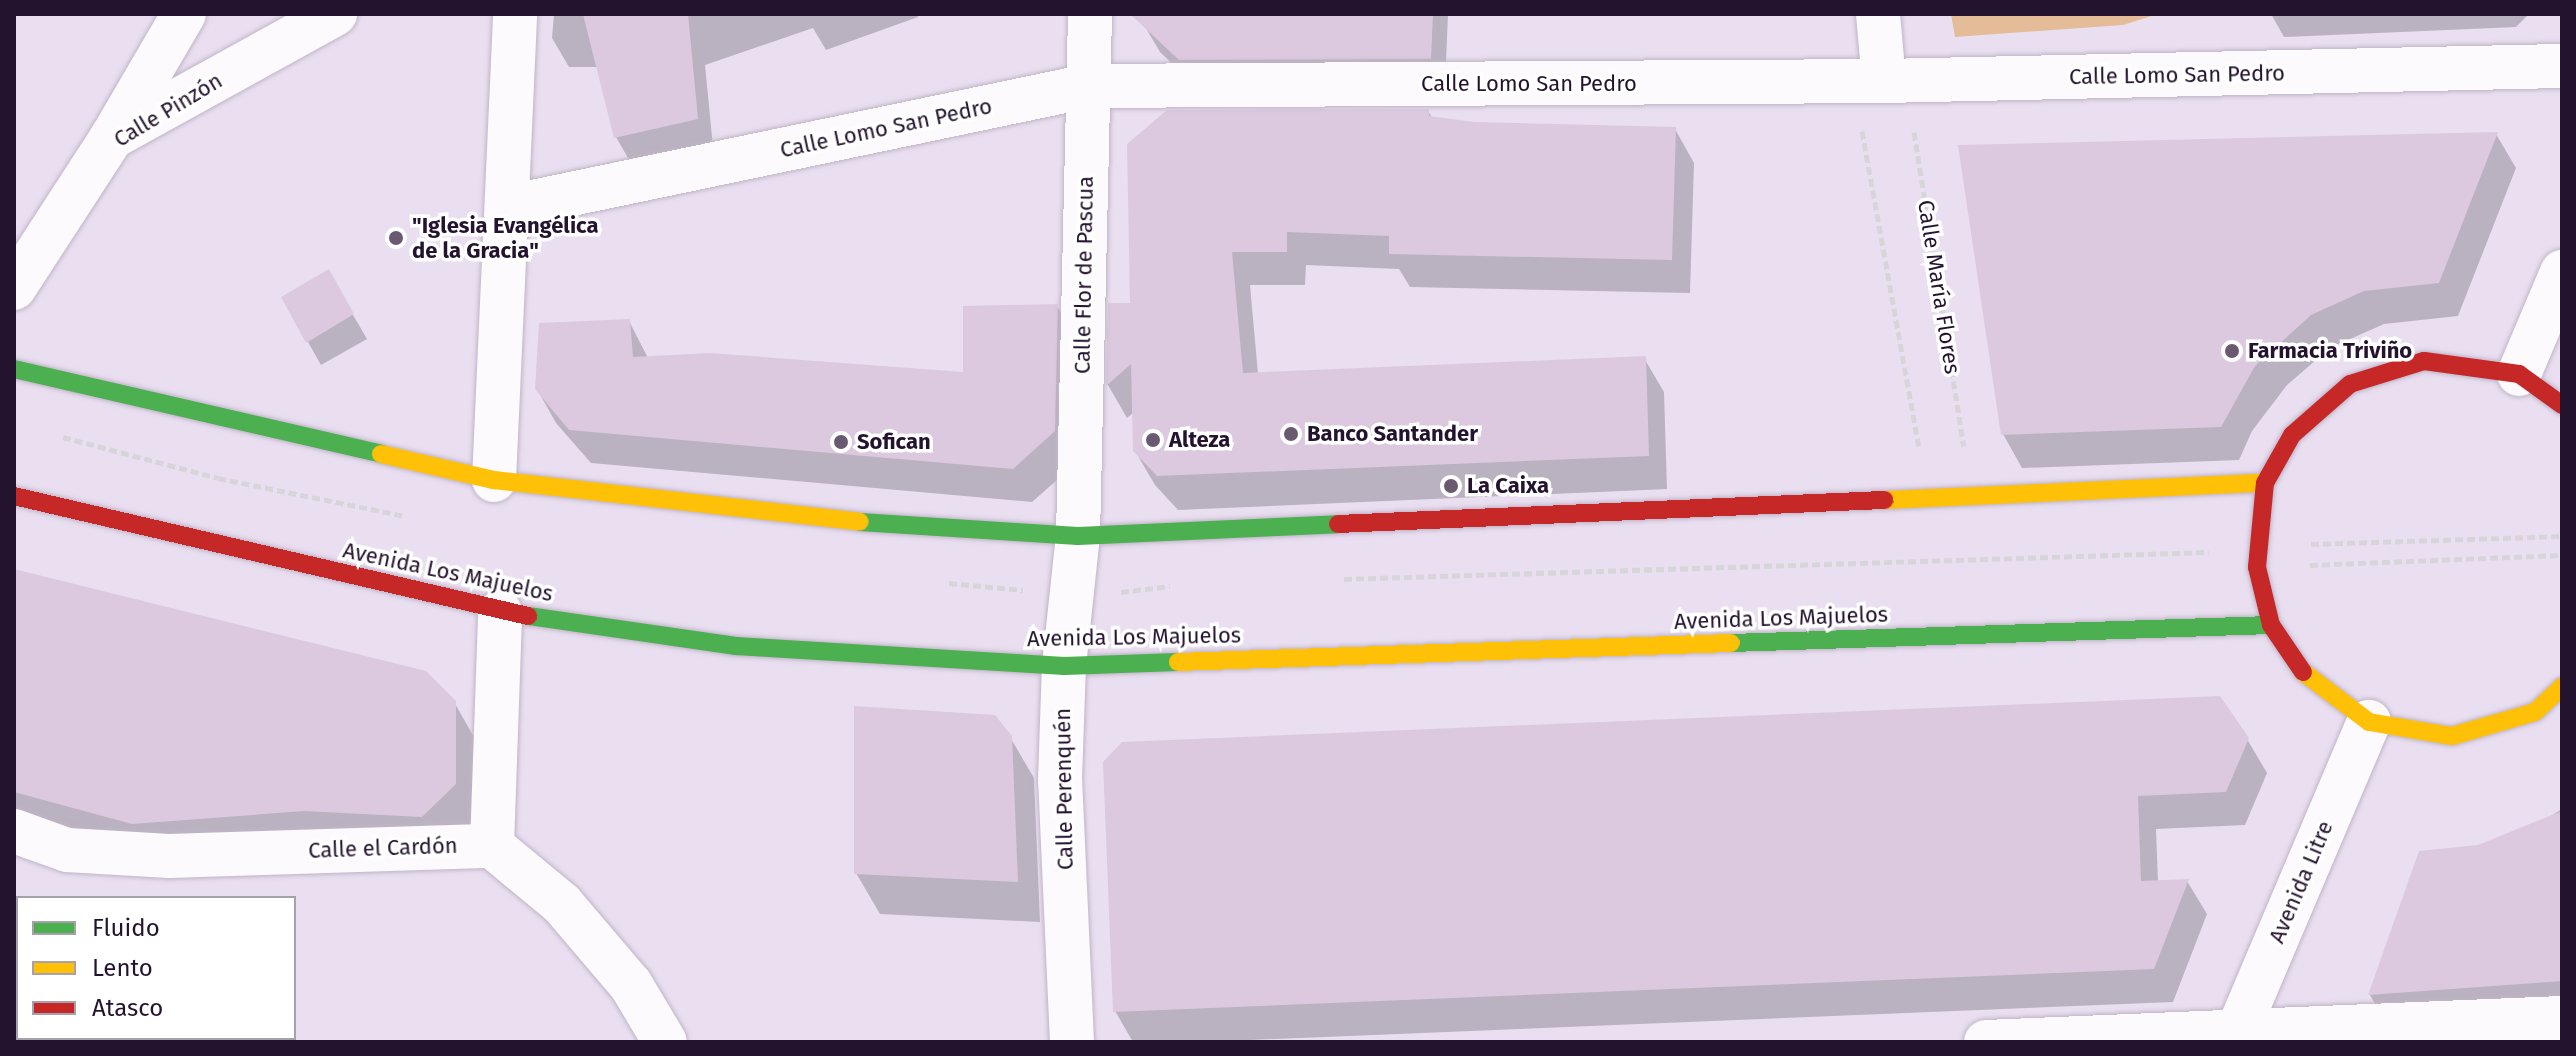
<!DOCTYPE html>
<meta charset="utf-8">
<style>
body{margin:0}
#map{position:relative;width:2576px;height:1056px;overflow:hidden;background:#e9dff0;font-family:"Fira Sans",sans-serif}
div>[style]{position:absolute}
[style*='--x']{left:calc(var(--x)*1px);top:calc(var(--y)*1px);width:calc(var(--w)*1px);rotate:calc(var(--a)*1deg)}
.green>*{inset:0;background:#e4bd98}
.shadow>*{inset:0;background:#0003}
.stream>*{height:16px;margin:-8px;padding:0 8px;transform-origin:8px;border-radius:8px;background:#7ab5f7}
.building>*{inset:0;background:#dcc9df}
.path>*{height:5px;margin-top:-2.5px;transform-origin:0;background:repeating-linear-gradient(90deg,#d8d5da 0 8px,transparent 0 12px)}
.roads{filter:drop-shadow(0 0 2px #c0b4c8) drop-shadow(0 0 2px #c0b4c8)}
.street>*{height:44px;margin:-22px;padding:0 22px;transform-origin:22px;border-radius:22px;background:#fcfafd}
.fast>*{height:18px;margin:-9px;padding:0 9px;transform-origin:9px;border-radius:9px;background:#4caf50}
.slow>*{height:18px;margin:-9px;padding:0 9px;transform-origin:9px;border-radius:9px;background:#ffc107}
.jam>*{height:18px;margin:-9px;padding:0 9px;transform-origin:9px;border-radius:9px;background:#c62828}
.dots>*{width:22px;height:22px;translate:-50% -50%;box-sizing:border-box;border:4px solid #fff;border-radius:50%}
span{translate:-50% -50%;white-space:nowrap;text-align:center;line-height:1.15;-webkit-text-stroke:7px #fff;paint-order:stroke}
.street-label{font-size:22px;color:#24132e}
.poi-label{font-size:22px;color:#24132e;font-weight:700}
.left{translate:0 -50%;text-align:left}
.frame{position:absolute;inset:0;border:16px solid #24132e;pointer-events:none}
.legend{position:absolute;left:16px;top:896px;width:280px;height:144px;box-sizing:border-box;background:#fff;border:2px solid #a7a1ab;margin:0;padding:10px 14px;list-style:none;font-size:24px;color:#24132e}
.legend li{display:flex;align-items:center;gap:16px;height:40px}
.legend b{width:40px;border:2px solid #a7a1ab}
</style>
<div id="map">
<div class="green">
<i style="clip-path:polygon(1951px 14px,2158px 14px,2123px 25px,1955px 37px)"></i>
</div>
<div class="shadow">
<i style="clip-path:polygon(554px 14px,917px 14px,918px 17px,826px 50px,813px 28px,705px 65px,713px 147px,632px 165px,616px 137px,599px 67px,569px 67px,552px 38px)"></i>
<i style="clip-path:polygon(1145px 14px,1448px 14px,1445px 85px,1196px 86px,1160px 52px,1144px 25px)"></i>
<i style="clip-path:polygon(2271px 14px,2529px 14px,2516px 27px,2284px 37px)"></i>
<i style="clip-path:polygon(1428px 111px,1433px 119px,1474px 124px,1675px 129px,1694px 163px,1690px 293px,1410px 287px,1399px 269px,1306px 265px,1305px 285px,1250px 285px,1258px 374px,1644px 358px,1664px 392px,1667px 489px,1178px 510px,1155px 485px,1135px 451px,1134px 412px,1127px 418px,1108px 385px,1110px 305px,1132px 305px)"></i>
<i style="clip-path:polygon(2496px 134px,2516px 168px,2458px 316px,2384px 324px,2330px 348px,2287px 385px,2252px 431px,2239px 460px,2022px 468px,2003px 434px)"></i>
<i style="clip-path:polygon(328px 272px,367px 339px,321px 365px,308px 342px)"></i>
<i style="clip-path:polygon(1057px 306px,1077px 339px,1074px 465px,1032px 502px,591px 463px,556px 423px,537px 389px,629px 321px,648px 358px,965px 374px)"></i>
<i style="clip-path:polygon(14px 571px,454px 702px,482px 751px,482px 833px,450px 864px,14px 829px)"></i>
<i style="clip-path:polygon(1010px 737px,1034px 778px,1040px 922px,880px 914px,856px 873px)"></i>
<i style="clip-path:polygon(2247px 739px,2267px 773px,2245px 825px,2156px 829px,2158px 882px,2187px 881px,2207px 914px,2173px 1002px,1201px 1042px,1133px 1042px,1115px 1011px)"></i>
<i style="clip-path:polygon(2562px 809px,2562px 1023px,2393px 1035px,2370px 995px,2478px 847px,2538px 824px)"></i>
</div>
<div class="stream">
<i style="--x:262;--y:1038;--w:15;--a:16"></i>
<i style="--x:17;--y:1042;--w:14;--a:-17"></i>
</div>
<div class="building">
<i style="clip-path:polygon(583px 14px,688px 14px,698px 119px,614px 138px)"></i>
<i style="clip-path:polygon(1130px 14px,1433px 14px,1431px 59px,1179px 60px)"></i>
<i style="clip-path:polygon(1429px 109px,1429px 116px,1474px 122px,1676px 127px,1672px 260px,1389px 254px,1389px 236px,1287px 232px,1287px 252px,1232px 252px,1243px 373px,1646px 356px,1649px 456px,1157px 476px,1133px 451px,1131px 364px,1106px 386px,1108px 303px,1130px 303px,1127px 144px,1167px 110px)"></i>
<i style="clip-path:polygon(2498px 132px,2439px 283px,2364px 291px,2311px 315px,2255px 366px,2221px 427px,2001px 435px,1958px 145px)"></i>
<i style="clip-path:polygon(329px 269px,354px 314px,306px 343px,281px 297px)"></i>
<i style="clip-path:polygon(1058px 304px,1055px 431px,1013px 469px,569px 430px,535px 389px,539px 323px,630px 319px,633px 357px,709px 353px,963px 372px,963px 306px)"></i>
<i style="clip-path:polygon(14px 569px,426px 671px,456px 701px,456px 784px,422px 817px,304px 811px,132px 824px,14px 792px)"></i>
<i style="clip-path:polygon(2220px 696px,2249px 738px,2226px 792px,2138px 796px,2141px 881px,2189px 879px,2154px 969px,1113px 1012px,1103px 762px,1122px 742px)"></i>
<i style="clip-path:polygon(854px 706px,995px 715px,1012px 736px,1018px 882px,854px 874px)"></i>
<i style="clip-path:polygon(2562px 811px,2562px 981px,2368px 995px,2419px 851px,2478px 845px)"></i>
</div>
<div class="path">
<i style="--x:1862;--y:131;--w:322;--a:79.8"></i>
<i style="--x:1914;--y:132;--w:318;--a:81"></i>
<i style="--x:63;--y:437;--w:160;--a:14.8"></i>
<i style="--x:218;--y:478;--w:190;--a:11.5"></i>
<i style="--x:2311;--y:544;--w:251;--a:-1.8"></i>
<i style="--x:2310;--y:565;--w:252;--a:-2.3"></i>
<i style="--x:1344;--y:579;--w:865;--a:-1.79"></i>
<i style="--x:949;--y:583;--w:74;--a:5.4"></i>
<i style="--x:1121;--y:592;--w:49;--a:-7"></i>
</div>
<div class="roads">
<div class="street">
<i style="--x:1878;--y:14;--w:67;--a:84.9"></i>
<i style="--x:112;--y:137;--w:143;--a:-59.7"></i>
<i style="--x:509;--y:207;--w:592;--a:-11.8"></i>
<i style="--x:1088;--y:86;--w:796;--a:-0.36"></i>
<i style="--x:1884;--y:81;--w:678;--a:-1.27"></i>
<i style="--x:14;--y:288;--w:180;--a:-57"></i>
<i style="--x:112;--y:137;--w:255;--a:-28.9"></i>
<i style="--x:2519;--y:374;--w:111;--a:-67.1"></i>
<i style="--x:494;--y:480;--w:466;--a:-87.4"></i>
<i style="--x:14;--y:831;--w:56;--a:19.7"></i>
<i style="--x:67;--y:850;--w:102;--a:3.4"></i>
<i style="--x:169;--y:856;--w:323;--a:-1.8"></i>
<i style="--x:492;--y:846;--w:91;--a:39.6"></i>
<i style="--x:562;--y:904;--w:106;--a:49.6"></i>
<i style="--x:631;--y:985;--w:66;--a:59.2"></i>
<i style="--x:492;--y:846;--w:234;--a:-88"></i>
<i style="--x:1072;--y:1042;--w:263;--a:-92.6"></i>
<i style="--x:1060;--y:779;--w:113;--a:-88"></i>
<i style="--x:1064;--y:666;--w:131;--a:-83.9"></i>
<i style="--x:1078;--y:536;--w:522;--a:-88.68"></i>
<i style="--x:1986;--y:1042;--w:576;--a:-2.39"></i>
<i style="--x:2233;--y:1042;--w:348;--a:-67"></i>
</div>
<div class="fast">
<i style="--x:14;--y:369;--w:377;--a:13"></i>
<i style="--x:860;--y:522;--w:218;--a:3.7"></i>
<i style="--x:1078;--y:536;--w:260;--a:-2.6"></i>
<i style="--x:528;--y:616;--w:210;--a:8.2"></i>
<i style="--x:736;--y:646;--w:329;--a:3.5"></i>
<i style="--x:1064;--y:666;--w:114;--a:-2"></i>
<i style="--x:1731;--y:643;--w:540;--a:-1.91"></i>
</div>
<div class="slow">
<i style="--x:381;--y:454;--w:116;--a:13"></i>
<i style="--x:494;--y:480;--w:368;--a:6.5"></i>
<i style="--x:1884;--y:500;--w:381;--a:-2.6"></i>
<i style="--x:1178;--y:662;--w:553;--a:-1.97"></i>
<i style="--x:2303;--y:672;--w:83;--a:37.1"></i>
<i style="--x:2369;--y:722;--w:84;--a:9.6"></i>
<i style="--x:2452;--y:736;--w:86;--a:-16.1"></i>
<i style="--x:2535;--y:712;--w:37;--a:-43"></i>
</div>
<div class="jam">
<i style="--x:14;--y:496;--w:528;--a:13.14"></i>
<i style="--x:1338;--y:524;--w:547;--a:-2.52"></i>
<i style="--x:2303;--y:672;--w:57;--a:-124.2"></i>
<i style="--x:2271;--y:625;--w:60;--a:-103.6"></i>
<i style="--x:2257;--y:567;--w:84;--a:-84.6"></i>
<i style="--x:2265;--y:483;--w:55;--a:-60.6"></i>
<i style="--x:2292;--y:435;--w:77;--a:-41.3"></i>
<i style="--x:2350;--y:384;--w:77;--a:-17.3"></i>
<i style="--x:2424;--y:361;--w:96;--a:7.8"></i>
<i style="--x:2519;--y:374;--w:53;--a:35.8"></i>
</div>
</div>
<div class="dots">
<i style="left:396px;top:238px;background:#695a72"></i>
<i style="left:2232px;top:351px;background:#695a72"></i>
<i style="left:1291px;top:434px;background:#695a72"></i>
<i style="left:1153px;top:440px;background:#695a72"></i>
<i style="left:841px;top:442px;background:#695a72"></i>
<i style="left:1451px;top:486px;background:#695a72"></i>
</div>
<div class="street-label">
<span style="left:2177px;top:75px;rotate:-1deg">Calle Lomo San Pedro</span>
<span style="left:1529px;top:84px">Calle Lomo San Pedro</span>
<span style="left:168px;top:110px;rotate:-31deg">Calle Pinzón</span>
<span style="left:886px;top:128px;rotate:-12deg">Calle Lomo San Pedro</span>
<span style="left:1084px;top:275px;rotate:-89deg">Calle Flor de Pascua</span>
<span style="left:1939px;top:287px;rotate:81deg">Calle María Flores</span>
<span style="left:448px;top:572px;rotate:12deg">Avenida Los Majuelos</span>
<span style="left:1781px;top:618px;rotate:-2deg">Avenida Los Majuelos</span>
<span style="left:1134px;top:637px;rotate:-1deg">Avenida Los Majuelos</span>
<span style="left:1064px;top:789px;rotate:-91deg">Calle Perenquén</span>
<span style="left:383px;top:848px;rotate:-2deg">Calle el Cardón</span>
<span style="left:2301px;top:882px;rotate:-67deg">Avenida Litre</span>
</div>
<div class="poi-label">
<span class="left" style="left:412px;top:238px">"Iglesia Evangélica<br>de la Gracia"</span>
<span class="left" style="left:2248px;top:351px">Farmacia Triviño</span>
<span class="left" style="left:1307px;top:434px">Banco Santander</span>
<span class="left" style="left:1169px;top:440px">Alteza</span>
<span class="left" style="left:857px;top:442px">Sofican</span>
<span class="left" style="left:1467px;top:486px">La Caixa</span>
</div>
<div class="frame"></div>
<ul class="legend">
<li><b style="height:10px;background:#4caf50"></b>Fluido</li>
<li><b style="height:10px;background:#ffc107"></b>Lento</li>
<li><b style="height:10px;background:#c62828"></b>Atasco</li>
</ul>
</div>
